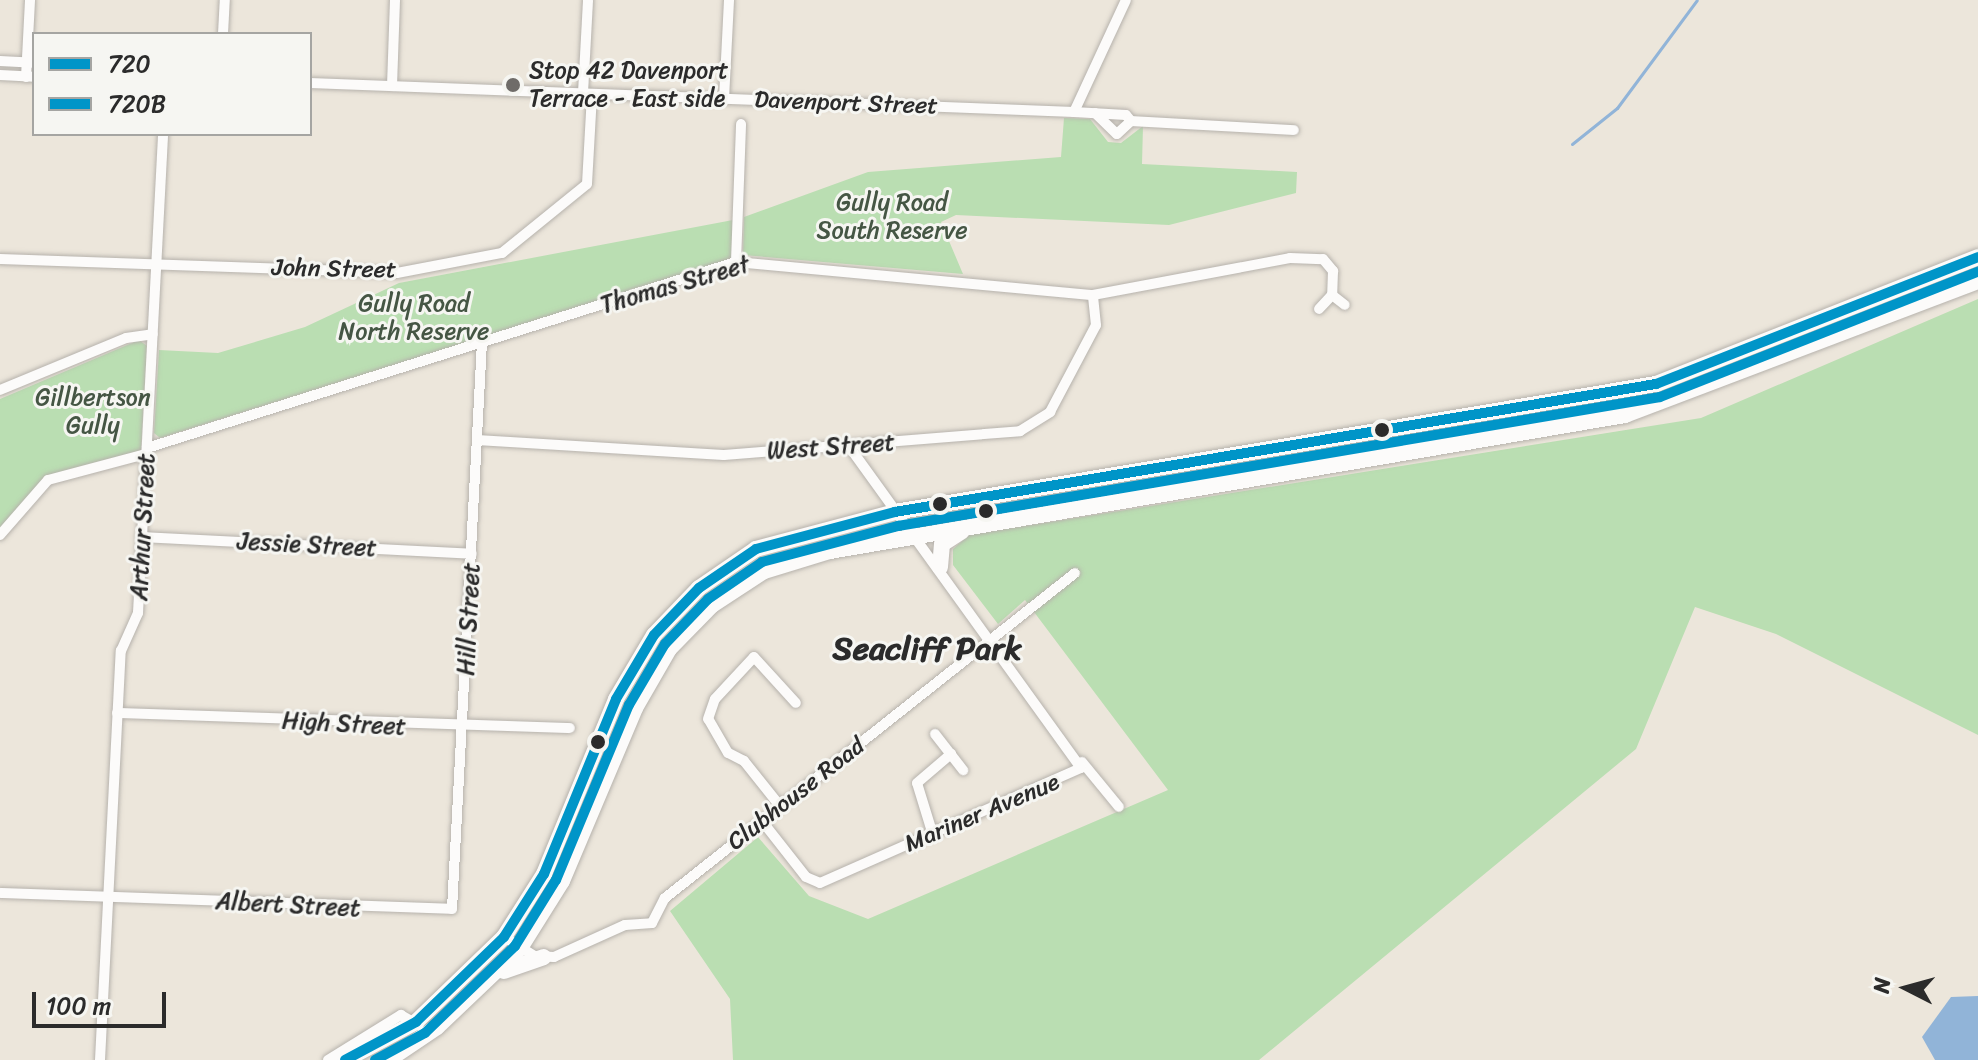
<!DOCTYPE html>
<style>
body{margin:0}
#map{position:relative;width:1978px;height:1060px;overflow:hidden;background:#ece6db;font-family:Sriracha,sans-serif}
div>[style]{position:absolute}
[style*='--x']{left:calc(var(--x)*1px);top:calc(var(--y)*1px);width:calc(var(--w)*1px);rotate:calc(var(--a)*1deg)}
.green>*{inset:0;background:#badeb2}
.water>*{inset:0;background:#91b4d8}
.stream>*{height:3px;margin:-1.5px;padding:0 1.5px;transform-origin:1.5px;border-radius:1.5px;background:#91b4d8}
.roads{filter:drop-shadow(0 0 2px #b6b2ac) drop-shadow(0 0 2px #b6b2ac)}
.minor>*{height:10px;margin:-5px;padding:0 5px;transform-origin:5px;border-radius:5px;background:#fcfbfa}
.primary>*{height:16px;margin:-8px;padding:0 8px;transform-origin:8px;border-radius:8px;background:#fcfbfa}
.bus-1>*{height:10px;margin:-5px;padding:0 5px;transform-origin:5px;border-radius:5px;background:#0095c8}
.bus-2>*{height:10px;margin:-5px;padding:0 5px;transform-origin:5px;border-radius:5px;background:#0095c8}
.dots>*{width:22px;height:22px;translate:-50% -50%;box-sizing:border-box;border:4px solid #f6f6f2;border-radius:50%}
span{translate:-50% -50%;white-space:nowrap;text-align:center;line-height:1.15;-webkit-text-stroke:6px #f6f6f2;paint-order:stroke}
.poi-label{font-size:24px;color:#2b2b2b}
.left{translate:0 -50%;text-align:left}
.street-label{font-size:24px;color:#2b2b2b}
.park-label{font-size:24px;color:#455644}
.district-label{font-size:32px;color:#2b2b2b;font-weight:700}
.legend{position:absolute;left:32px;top:32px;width:280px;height:104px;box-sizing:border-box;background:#f6f6f2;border:2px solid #a5a5a2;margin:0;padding:10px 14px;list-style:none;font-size:24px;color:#2b2b2b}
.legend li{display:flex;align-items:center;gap:16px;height:40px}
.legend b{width:40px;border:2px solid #a5a5a2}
.north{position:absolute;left:1866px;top:948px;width:80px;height:80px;-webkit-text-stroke:6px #f6f6f2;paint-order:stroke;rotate:276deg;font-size:22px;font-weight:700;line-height:32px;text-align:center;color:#2b2b2b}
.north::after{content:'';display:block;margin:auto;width:28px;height:36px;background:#2b2b2b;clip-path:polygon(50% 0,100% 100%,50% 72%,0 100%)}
.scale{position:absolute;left:32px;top:992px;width:134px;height:36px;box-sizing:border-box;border:4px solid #2b2b2b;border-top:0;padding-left:10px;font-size:24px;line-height:28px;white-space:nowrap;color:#2b2b2b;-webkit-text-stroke:6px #f6f6f2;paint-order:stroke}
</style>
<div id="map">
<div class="green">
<i style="clip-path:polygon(1064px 118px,1090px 119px,1108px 142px,1121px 143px,1143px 126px,1142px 164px,1297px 172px,1296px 193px,1169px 225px,956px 215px,941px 222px,963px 274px,743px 255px,744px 217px,868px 172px,1061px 157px)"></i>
<i style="clip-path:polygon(733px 220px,731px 260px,160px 438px,154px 433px,159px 350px,218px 353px,305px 327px,399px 283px)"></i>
<i style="clip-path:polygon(1978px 299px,1978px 735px,1776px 634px,1695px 607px,1636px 749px,1259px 1060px,733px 1060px,730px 999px,670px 911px,758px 837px,809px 896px,868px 919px,1168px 790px,1025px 600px,998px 624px,953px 565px,953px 549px,969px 535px,1701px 418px)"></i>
<i style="clip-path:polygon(139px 340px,147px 346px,141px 451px,44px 478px,0 529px,0 399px)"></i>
</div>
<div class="water">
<i style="clip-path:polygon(1978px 996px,1978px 1060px,1935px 1060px,1922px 1037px,1951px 997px)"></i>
</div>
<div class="stream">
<i style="--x:1572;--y:144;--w:58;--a:-38.7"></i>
<i style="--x:1617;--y:108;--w:134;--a:-53.5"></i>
</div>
<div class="roads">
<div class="minor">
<i style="--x:223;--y:34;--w:34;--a:-87"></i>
<i style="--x:0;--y:61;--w:34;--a:3"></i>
<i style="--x:0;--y:75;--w:34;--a:3"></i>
<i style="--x:26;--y:77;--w:77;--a:-87"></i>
<i style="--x:310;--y:83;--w:765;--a:2.17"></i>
<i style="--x:1074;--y:112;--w:52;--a:3.3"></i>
<i style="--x:1126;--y:115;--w:8;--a:50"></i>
<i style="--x:392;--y:86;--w:86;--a:-88"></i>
<i style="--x:583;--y:93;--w:93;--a:-86.9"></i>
<i style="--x:724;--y:99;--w:99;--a:-87.1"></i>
<i style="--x:1074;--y:112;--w:123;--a:-65.1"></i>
<i style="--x:1095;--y:113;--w:30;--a:44"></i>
<i style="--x:1117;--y:134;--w:19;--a:-43"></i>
<i style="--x:1131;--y:121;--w:163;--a:3.2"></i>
<i style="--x:0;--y:259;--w:397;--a:2"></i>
<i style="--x:397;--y:273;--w:107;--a:-10.8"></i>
<i style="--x:502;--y:253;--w:109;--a:-39.1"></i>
<i style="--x:587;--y:184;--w:90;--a:-86.8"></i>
<i style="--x:736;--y:262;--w:138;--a:-87.9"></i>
<i style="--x:1332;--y:295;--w:16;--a:38"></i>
<i style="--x:0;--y:390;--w:136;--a:-22.4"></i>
<i style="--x:126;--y:338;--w:27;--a:-8"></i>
<i style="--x:477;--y:440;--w:247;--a:3.5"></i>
<i style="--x:724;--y:455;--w:297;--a:-4.6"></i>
<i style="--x:1020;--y:431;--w:36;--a:-32"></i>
<i style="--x:1050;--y:412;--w:98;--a:-62.1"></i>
<i style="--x:1096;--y:325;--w:30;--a:-96"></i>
<i style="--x:147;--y:448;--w:618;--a:-17.53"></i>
<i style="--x:736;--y:262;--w:359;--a:5.3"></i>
<i style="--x:1093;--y:295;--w:200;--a:-10.6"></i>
<i style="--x:1290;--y:258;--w:33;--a:2"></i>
<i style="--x:1323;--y:259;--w:16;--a:50"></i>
<i style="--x:1333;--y:271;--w:24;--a:92"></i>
<i style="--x:1332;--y:295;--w:19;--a:133"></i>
<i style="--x:0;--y:535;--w:73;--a:-48.9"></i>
<i style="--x:48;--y:480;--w:101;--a:-14.9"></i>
<i style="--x:141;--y:537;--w:331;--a:2.9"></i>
<i style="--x:117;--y:713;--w:453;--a:1.9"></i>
<i style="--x:935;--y:734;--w:46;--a:52.1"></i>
<i style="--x:1082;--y:762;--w:58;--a:50.6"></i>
<i style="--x:780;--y:806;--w:58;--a:-128.7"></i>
<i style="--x:744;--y:761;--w:18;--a:-153"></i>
<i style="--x:728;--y:753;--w:39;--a:-120"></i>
<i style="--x:708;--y:719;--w:21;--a:-71"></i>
<i style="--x:715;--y:699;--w:57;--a:-47.1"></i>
<i style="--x:754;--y:657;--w:62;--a:47.6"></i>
<i style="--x:762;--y:821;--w:71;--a:51.8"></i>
<i style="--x:806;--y:877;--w:15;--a:23"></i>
<i style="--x:820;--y:883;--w:285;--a:-23.8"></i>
<i style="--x:1081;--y:768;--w:397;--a:-125.8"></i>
<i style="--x:933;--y:835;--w:54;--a:-107.1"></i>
<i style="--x:917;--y:783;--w:45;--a:-40.5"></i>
<i style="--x:0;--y:893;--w:452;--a:2"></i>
<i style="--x:452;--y:909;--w:568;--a:-86.97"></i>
<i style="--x:504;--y:937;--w:36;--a:32"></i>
<i style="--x:535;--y:956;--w:19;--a:3"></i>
<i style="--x:554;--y:957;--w:78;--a:-24.3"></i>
<i style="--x:625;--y:925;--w:27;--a:-4"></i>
<i style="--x:652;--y:923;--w:28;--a:-63"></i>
<i style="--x:665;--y:898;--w:523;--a:-38.4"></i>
<i style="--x:100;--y:1060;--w:410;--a:-87.1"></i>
<i style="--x:121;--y:651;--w:42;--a:-65.9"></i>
<i style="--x:138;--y:613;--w:480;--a:-87"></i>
<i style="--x:328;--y:1060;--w:86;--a:-31.7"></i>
<i style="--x:401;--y:1015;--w:20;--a:30"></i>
</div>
<div class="primary">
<i style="--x:940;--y:567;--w:23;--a:-85"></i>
<i style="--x:942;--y:544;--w:24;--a:-33"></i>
<i style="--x:504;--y:971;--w:42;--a:-19.3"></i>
<i style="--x:345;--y:1060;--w:81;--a:-28.2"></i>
<i style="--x:416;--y:1022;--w:122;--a:-44"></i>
<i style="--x:504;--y:937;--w:75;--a:-57.6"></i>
<i style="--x:544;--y:874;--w:189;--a:-67.6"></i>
<i style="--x:616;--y:699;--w:74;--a:-59.3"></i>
<i style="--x:654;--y:635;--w:65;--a:-46.2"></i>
<i style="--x:699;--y:588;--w:69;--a:-34.4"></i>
<i style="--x:756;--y:549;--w:144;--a:-14.9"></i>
<i style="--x:895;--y:512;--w:772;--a:-9.55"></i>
<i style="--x:1656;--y:384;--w:346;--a:-21.5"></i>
<i style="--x:388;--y:1060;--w:59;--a:-34"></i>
<i style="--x:437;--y:1027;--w:115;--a:-43.6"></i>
<i style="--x:520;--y:948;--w:79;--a:-57.9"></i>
<i style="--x:562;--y:881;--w:188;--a:-67.1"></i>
<i style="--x:635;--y:708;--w:68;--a:-60"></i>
<i style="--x:669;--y:649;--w:62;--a:-45.7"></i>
<i style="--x:712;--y:605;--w:62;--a:-33.2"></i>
<i style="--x:764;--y:571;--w:69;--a:-16.9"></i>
<i style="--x:830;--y:551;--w:807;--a:-9.71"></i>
<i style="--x:1625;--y:415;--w:378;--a:-20.8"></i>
</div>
</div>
<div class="bus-1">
<i style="--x:345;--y:1060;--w:81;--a:-28.2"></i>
<i style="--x:416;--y:1022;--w:122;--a:-44"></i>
<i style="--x:504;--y:937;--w:75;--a:-57.6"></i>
<i style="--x:544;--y:874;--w:189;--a:-67.6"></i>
<i style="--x:616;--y:699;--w:74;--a:-59.3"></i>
<i style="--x:654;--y:635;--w:65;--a:-46.2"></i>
<i style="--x:699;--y:588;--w:69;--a:-34.4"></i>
<i style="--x:756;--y:549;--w:144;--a:-14.9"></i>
<i style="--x:895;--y:512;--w:772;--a:-9.55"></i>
<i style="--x:1656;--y:384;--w:346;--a:-21.5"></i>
</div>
<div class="bus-2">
<i style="--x:375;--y:1060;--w:57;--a:-28.4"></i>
<i style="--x:425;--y:1033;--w:125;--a:-44"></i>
<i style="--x:515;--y:946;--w:78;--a:-58.2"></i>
<i style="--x:556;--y:880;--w:190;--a:-67.4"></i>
<i style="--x:629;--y:705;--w:71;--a:-59.5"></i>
<i style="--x:665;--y:644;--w:62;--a:-46.3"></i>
<i style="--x:708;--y:599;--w:65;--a:-34.4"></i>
<i style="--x:762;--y:562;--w:141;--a:-14.8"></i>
<i style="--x:898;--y:526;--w:773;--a:-9.61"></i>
<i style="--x:1660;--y:397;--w:342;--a:-21.5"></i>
</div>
<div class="dots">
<i style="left:513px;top:85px;background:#6f6c69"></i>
<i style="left:1382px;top:430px;background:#2b2b2b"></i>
<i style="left:940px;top:504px;background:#2b2b2b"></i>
<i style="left:986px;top:511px;background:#2b2b2b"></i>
<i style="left:598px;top:742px;background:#2b2b2b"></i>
</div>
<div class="poi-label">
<span class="left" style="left:529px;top:85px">Stop 42 Davenport<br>Terrace - East side</span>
</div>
<div class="street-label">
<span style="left:846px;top:103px;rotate:2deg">Davenport Street</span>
<span style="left:334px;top:269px;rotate:1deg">John Street</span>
<span style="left:675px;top:285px;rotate:-16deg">Thomas Street</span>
<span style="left:831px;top:447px;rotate:-4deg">West Street</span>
<span style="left:143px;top:527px;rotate:-87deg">Arthur Street</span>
<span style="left:307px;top:545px;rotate:3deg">Jessie Street</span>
<span style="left:469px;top:619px;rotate:-87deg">Hill Street</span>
<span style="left:344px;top:724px;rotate:3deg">High Street</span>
<span style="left:796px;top:794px;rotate:-38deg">Clubhouse Road</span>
<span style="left:982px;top:813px;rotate:-23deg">Mariner Avenue</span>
<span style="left:288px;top:905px;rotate:3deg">Albert Street</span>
</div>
<div class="park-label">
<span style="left:892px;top:217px">Gully Road<br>South Reserve</span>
<span style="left:414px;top:318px">Gully Road<br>North Reserve</span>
<span style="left:93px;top:412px">Gillbertson<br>Gully</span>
</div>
<div class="district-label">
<span style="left:927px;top:649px">Seacliff Park</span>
</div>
<ul class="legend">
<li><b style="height:10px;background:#0095c8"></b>720</li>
<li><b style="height:10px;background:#0095c8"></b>720B</li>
</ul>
<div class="north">N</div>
<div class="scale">100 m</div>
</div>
